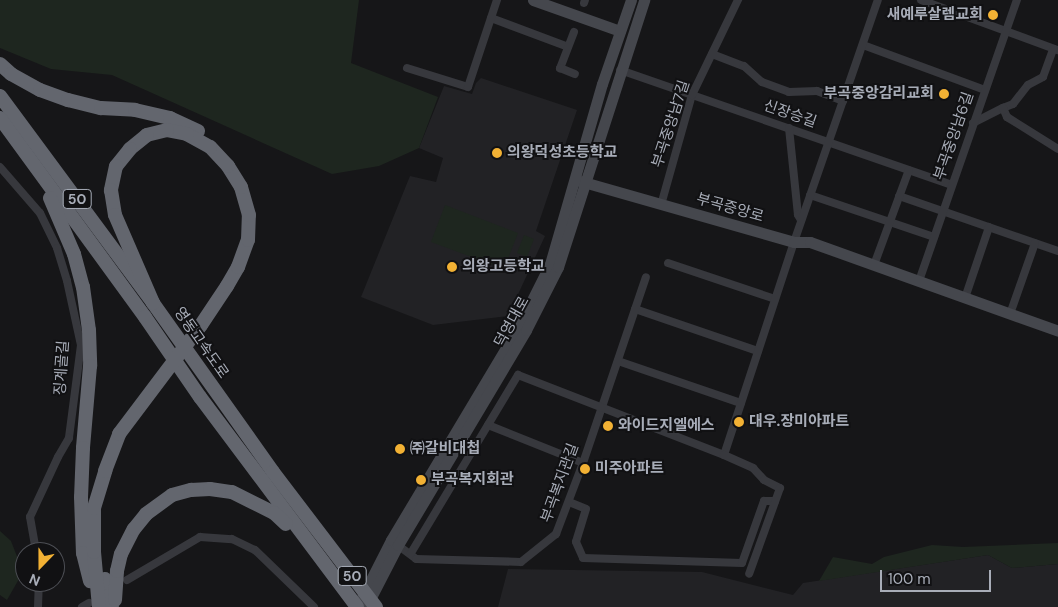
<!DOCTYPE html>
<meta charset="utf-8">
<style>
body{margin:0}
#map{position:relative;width:1058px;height:607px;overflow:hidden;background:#161618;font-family:"DM Sans","Noto Sans KR",sans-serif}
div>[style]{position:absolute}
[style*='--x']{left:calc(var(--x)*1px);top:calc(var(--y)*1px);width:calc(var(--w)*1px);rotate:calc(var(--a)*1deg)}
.built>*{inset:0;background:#222225}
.green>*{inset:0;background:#1e261f}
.street>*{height:8px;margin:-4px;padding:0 4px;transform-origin:4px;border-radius:4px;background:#37383d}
.secondary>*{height:11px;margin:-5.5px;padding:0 5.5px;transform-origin:5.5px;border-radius:5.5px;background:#45474d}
.highway>*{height:14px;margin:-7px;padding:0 7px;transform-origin:7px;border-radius:7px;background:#63666e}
.dots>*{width:14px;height:14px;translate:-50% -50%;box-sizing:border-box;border:2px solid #111113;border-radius:50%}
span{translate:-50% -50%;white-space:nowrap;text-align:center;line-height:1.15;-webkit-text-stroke:4px #111113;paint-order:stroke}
.shield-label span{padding:1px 4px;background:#111113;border:1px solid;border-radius:4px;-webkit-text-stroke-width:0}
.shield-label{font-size:14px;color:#a8adb8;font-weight:700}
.poi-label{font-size:15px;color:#a8adb8;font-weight:700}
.right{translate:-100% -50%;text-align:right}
.left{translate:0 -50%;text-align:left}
.street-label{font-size:15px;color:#a8adb8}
.north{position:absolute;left:15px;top:542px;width:50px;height:50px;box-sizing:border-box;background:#111113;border:1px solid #4d4f55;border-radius:50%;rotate:202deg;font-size:14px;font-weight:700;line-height:20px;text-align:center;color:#a8adb8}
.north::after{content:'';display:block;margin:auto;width:18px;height:22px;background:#f2b134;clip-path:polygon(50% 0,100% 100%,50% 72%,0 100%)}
.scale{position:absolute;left:880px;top:570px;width:111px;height:22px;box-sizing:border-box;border:2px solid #a8adb8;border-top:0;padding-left:6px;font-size:15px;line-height:18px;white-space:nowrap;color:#a8adb8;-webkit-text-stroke:4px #111113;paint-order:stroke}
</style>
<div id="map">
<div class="built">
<i style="clip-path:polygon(481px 78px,577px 110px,536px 231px,545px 236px,508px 316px,433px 325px,361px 297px,410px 176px,436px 182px,443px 158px,419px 148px,444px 86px,472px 94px,476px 83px)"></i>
<i style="clip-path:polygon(988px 555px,1012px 568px,1058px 564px,1058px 607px,498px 607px,508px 569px,702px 572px,793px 595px,803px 583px)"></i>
</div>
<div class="green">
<i style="clip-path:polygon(0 0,359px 0,351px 63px,438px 97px,419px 148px,379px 166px,332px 174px,112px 75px,51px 69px,0 48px)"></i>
<i style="clip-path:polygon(445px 205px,518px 233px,504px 269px,431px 242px)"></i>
<i style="clip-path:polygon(524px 235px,534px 239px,527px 257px,517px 253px)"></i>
<i style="clip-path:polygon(0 531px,11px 541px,23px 572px,7px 600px,0 595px)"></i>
<i style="clip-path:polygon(1058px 543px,1058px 564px,1012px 568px,988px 555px,819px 581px,833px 557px,872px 564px,884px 557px,932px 545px,963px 547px)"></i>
</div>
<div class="street">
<i style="--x:921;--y:0;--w:146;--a:20.1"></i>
<i style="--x:584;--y:3;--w:3;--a:-72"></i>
<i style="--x:491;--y:18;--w:82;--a:20.6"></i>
<i style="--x:574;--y:32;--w:39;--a:111"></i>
<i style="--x:560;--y:68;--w:16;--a:22"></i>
<i style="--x:863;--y:45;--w:130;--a:20.2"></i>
<i style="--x:712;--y:54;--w:34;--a:21"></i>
<i style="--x:744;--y:66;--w:24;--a:42"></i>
<i style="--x:762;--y:82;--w:29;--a:20"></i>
<i style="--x:789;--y:92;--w:28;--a:-2"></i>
<i style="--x:817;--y:91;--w:28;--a:21"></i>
<i style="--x:407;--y:68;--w:64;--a:17.3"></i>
<i style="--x:468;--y:87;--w:92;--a:-71.6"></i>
<i style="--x:620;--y:70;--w:351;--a:19.1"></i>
<i style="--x:1003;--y:108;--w:11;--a:-22"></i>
<i style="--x:1013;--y:104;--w:24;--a:-52"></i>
<i style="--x:1028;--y:85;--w:17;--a:-28"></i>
<i style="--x:1043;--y:77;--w:30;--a:-70"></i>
<i style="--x:973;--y:123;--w:34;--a:-27"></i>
<i style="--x:1003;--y:108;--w:10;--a:66"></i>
<i style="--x:1007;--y:117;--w:60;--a:32.1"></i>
<i style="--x:789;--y:128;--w:87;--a:84.1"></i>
<i style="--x:798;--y:215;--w:6;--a:59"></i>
<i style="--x:0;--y:167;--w:61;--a:49"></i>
<i style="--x:40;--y:213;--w:39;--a:64"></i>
<i style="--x:57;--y:248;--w:34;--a:73"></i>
<i style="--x:67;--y:281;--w:66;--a:77.7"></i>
<i style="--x:81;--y:345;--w:94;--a:97.4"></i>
<i style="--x:69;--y:438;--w:22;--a:120"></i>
<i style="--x:58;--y:457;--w:66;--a:115"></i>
<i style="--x:30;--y:517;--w:36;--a:80"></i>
<i style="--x:810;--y:195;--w:131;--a:18.7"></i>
<i style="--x:899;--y:196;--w:168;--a:19.1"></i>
<i style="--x:661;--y:205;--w:114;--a:-74.3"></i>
<i style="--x:692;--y:95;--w:106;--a:-64.2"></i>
<i style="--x:668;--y:263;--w:113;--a:18.6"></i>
<i style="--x:874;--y:265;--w:101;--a:-69.8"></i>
<i style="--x:919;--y:281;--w:298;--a:-70.8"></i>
<i style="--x:965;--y:298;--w:75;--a:-71.3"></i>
<i style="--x:635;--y:309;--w:130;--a:18.9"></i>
<i style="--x:1010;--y:314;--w:75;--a:-70.6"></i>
<i style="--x:618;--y:361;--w:130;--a:18.9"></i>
<i style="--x:488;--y:425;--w:102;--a:21.8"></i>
<i style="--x:724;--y:455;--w:224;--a:-71.8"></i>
<i style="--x:794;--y:242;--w:256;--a:-70.9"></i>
<i style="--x:569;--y:502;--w:18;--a:22"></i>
<i style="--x:586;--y:509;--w:34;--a:107"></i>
<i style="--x:576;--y:542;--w:17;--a:66"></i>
<i style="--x:583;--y:558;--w:159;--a:1.8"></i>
<i style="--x:742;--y:563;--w:66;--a:-70.5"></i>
<i style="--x:764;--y:501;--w:11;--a:0"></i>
<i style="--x:395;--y:543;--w:26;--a:37"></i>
<i style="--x:416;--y:559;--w:105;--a:1.6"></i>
<i style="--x:521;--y:562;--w:45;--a:-38.7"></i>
<i style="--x:556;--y:534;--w:76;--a:-69.2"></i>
<i style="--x:583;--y:463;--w:196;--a:-71.3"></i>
<i style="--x:411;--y:553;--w:208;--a:-59"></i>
<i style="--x:518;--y:375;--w:221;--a:21.2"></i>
<i style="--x:724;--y:455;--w:32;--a:24"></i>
<i style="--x:753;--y:468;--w:16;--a:47"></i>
<i style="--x:764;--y:480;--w:18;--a:27"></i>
<i style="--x:780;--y:488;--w:91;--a:109.8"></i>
<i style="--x:127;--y:580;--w:85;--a:-30.5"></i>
<i style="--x:200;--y:537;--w:32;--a:4"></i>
<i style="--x:232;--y:539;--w:25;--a:26"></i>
<i style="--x:255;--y:550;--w:82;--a:44"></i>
<i style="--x:38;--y:607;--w:25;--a:-88"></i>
<i style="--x:82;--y:607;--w:8;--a:-30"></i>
</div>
<div class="secondary">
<i style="--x:533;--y:0;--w:92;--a:19.6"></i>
<i style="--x:580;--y:181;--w:223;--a:15.9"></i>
<i style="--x:794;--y:242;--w:16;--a:0"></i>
<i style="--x:810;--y:242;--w:263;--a:19.7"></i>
<i style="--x:357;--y:607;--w:75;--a:-63.1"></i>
<i style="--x:391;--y:540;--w:247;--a:-59.1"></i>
<i style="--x:518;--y:328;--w:72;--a:-63.4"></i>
<i style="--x:550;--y:264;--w:187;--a:-73.9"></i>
<i style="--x:602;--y:84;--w:89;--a:-71"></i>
<i style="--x:366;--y:607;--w:70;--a:-62.7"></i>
<i style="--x:398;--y:545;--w:250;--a:-59.2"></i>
<i style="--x:526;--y:330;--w:71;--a:-63.1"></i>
<i style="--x:558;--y:267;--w:281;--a:-72.1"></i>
</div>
<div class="highway">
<i style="--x:0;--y:64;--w:15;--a:42"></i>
<i style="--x:11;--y:74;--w:33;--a:29"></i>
<i style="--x:40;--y:90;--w:30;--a:20"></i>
<i style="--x:68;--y:100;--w:34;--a:14"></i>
<i style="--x:101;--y:108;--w:34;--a:3"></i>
<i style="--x:135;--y:110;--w:36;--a:13"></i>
<i style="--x:170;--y:118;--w:31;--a:25"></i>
<i style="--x:0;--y:96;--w:257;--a:53.5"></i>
<i style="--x:153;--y:303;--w:207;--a:54.6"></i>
<i style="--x:273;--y:472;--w:170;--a:52.7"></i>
<i style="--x:0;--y:118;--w:246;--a:53.9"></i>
<i style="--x:145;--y:317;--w:97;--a:55.5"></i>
<i style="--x:200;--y:397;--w:262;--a:53.2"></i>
<i style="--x:50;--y:198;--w:61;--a:66.8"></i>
<i style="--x:74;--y:254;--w:34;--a:75"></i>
<i style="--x:83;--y:287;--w:43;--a:82.1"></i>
<i style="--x:89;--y:330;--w:36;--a:88"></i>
<i style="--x:90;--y:366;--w:82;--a:94.9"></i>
<i style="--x:83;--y:448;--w:49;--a:92.3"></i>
<i style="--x:81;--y:497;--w:56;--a:88"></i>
<i style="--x:83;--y:553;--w:29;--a:76"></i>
<i style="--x:105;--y:579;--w:17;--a:83"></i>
<i style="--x:107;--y:596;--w:12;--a:66"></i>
<i style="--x:115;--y:600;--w:29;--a:-86"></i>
<i style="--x:117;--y:571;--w:17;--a:-77"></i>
<i style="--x:121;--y:554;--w:28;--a:-63"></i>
<i style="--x:134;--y:529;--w:19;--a:-51"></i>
<i style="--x:146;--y:514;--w:32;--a:-36"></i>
<i style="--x:172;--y:495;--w:20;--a:-15"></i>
<i style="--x:191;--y:490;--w:19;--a:-3"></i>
<i style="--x:210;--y:489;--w:22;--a:8"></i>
<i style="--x:232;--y:492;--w:47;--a:26.6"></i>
<i style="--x:274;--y:513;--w:16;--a:43"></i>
<i style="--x:99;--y:607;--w:55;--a:-95.2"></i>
<i style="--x:94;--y:552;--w:44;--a:-90"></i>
<i style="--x:94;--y:508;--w:39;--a:-73"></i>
<i style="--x:105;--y:471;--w:40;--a:-69"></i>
<i style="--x:119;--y:434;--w:136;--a:-53"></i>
<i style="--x:201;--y:325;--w:47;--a:-56.3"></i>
<i style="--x:227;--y:286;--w:22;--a:-60"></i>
<i style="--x:238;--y:267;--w:29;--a:-70"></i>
<i style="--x:248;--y:240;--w:25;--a:-88"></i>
<i style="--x:249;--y:215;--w:29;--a:-106"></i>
<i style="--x:241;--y:187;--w:25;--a:-122"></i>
<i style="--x:228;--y:166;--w:26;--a:-133"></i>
<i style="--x:210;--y:147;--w:26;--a:-151"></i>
<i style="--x:187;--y:134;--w:20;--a:-169"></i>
<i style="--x:167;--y:130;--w:21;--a:166"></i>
<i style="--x:147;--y:135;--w:22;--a:141"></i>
<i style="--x:130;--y:149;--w:22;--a:129"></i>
<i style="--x:116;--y:166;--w:25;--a:102"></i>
<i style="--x:111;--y:190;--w:25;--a:81"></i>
<i style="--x:115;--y:215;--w:96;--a:66.6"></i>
</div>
<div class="dots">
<i style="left:993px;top:15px;background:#f2b134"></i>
<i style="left:944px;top:94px;background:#f2b134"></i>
<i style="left:497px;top:153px;background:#f2b134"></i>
<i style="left:452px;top:267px;background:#f2b134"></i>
<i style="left:739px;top:422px;background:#f2b134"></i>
<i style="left:608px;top:426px;background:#f2b134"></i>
<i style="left:400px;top:449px;background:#f2b134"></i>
<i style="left:585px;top:469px;background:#f2b134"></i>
<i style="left:421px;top:480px;background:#f2b134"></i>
</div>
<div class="shield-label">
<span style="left:77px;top:199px">50</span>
<span style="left:352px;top:576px">50</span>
</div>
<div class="poi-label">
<span class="right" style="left:983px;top:15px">새예루살렘교회</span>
<span class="right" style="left:934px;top:94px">부곡중앙감리교회</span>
<span class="left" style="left:507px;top:153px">의왕덕성초등학교</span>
<span class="left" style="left:462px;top:267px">의왕고등학교</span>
<span class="left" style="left:749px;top:422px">대우.장미아파트</span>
<span class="left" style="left:618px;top:426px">와이드지엘에스</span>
<span class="left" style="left:410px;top:449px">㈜갈비대첩</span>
<span class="left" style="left:595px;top:469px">미주아파트</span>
<span class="left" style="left:431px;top:480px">부곡복지회관</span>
</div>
<div class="street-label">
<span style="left:790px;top:114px;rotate:19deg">신장승길</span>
<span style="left:671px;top:124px;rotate:-72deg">부곡중앙남7길</span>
<span style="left:954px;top:136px;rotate:-71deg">부곡중앙남6길</span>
<span style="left:730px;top:208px;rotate:16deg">부곡중앙로</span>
<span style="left:512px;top:322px;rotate:-61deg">덕영대로</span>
<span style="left:201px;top:343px;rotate:55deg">영동고속도로</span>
<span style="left:62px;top:368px;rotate:-86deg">징계골길</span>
<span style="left:560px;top:483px;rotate:-70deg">부곡복지관길</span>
</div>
<div class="north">N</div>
<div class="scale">100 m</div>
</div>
